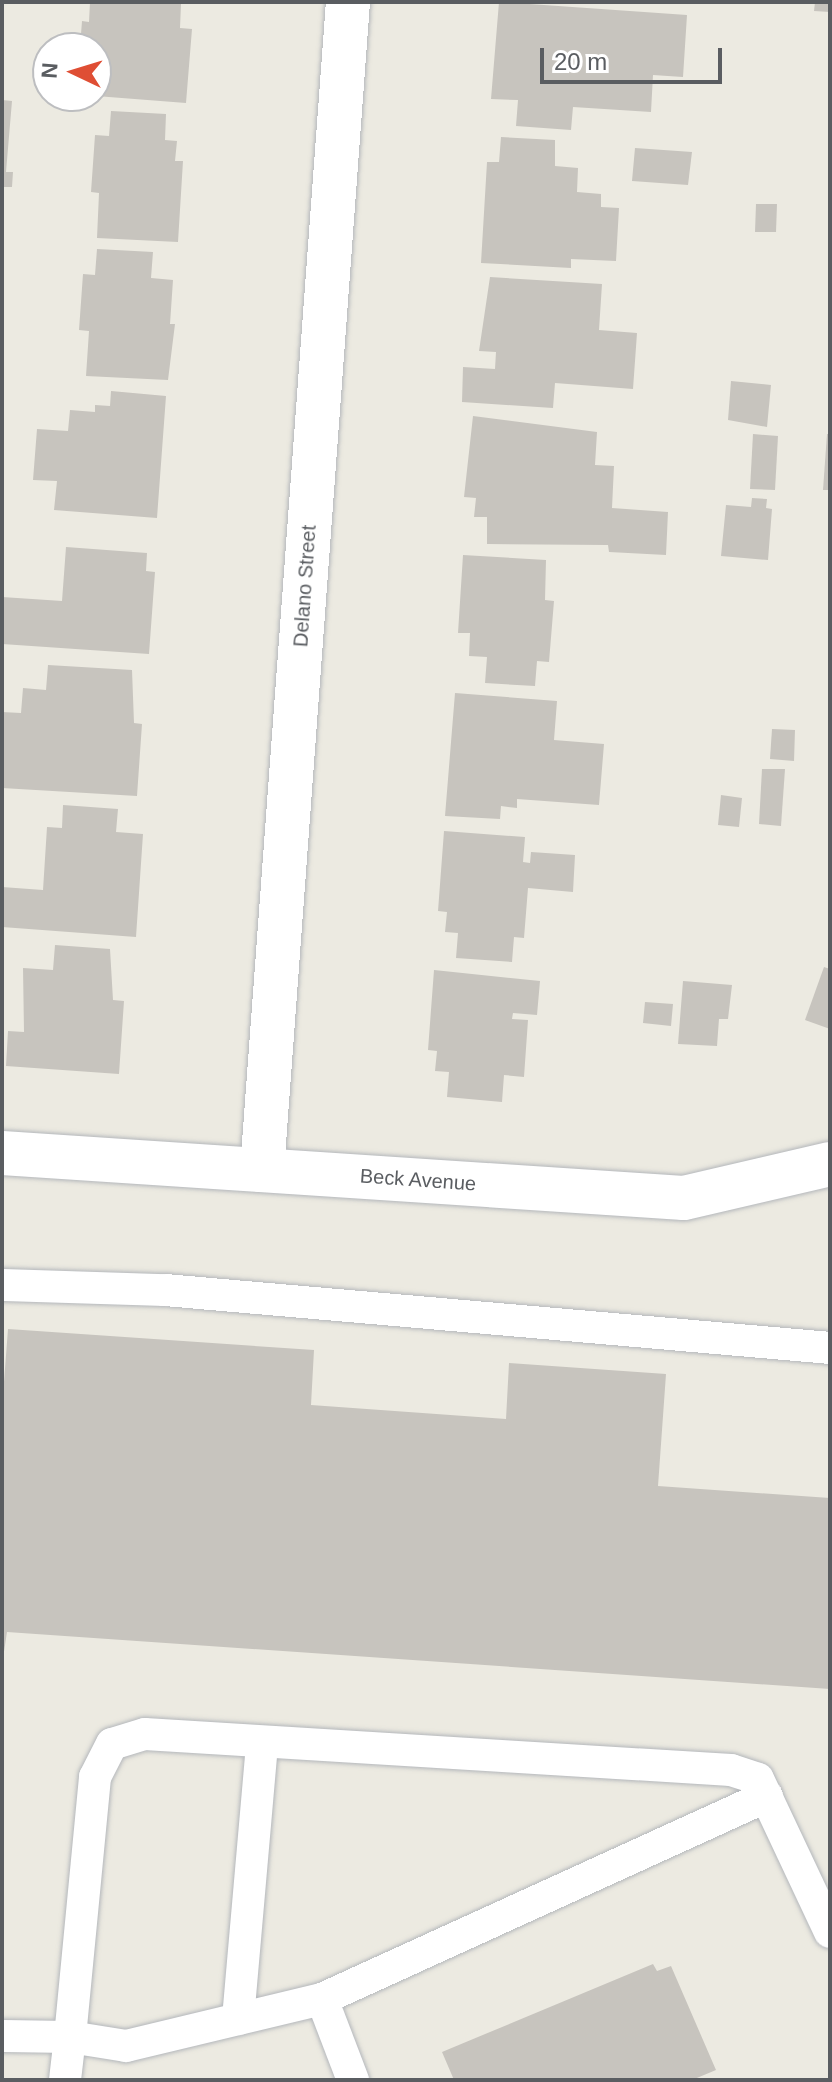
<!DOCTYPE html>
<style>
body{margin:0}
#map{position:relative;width:832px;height:2082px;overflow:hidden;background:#eceae1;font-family:Helvetica,sans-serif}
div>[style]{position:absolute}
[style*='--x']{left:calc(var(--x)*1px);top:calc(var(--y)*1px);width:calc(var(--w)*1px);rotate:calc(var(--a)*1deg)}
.building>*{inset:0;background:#c7c4be}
.roads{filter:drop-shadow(0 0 2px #b4b7bb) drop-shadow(0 0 2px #b4b7bb)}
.lane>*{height:32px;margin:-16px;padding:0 16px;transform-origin:16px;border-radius:16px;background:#fff}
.street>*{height:44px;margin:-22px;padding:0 22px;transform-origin:22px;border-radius:22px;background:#fff}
span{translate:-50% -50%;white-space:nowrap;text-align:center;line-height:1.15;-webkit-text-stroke:6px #fff;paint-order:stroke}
.street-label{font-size:20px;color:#5a5d61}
.frame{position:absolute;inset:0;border:4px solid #5a5d61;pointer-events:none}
.north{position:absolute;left:32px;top:32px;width:80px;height:80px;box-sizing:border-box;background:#fff;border:2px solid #bdbec0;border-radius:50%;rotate:274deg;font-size:22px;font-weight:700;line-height:32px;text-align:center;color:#5a5d61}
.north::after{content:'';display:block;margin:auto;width:28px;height:36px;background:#df4e34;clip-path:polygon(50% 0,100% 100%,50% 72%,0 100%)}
.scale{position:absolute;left:540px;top:48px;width:182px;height:36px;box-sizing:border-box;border:4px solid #5a5d61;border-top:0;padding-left:10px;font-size:24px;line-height:28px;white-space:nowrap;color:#5a5d61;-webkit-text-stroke:6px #fff;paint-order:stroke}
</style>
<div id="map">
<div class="building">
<i style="clip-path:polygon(90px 2px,181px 4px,180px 28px,192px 29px,186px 103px,96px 96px,96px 48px,74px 48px,75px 33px,81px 34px,82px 21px,89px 22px)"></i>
<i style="clip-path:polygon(499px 2px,687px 15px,683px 77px,653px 75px,651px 112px,573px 107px,571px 130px,516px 126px,518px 100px,491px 99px)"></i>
<i style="clip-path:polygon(815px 2px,830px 2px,830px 12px,814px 11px)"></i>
<i style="clip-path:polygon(2px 100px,12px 101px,6px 172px,13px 172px,12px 187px,2px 187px)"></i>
<i style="clip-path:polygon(111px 111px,166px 114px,165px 140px,177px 141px,175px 161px,183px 161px,178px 242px,97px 238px,99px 193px,91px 192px,95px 135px,109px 136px)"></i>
<i style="clip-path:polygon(501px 137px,555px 140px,555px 166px,578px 168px,577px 192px,601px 194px,601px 207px,619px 208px,616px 261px,571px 259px,571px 268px,481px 263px,487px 162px,499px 162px)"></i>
<i style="clip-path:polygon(635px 148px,692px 152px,688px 185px,632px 181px)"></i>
<i style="clip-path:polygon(756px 204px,777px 204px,776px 232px,755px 232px)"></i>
<i style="clip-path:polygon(97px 249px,153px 252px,151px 278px,173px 280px,170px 324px,175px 324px,168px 380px,86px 376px,89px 331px,79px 330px,83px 274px,95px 275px)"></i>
<i style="clip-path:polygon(490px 277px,602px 284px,599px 330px,637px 333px,633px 389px,555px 383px,553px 408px,462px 402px,463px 367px,495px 369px,496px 352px,479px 351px)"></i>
<i style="clip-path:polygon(731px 381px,771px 385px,767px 427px,728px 420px)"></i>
<i style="clip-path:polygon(111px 391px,166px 396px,157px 518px,54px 510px,57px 481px,33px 480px,37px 429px,68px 431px,70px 410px,95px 412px,95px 405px,110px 406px)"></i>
<i style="clip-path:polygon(473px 416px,597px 432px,595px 465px,614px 466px,612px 508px,668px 512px,666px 555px,609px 552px,608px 545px,487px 544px,487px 517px,474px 517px,476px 498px,464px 497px)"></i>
<i style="clip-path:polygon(753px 434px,778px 436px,775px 490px,750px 489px)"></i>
<i style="clip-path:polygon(827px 434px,830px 434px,830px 490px,823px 490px)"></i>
<i style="clip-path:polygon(752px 498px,767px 499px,766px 508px,772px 509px,768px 560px,721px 556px,726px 505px,751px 507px)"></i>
<i style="clip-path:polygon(66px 547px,147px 553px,146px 571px,155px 572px,149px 654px,2px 644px,2px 597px,62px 601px)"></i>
<i style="clip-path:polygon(463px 555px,546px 560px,545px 600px,554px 601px,549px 662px,537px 661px,535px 686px,485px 683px,487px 657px,469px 656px,470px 633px,458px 633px)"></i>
<i style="clip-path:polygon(48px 665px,132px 670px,134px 723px,142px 724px,137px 796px,2px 788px,2px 712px,21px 713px,23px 688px,46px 690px)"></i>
<i style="clip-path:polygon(455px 693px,557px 701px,554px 740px,604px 744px,599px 805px,517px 799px,517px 808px,501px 806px,500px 819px,445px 816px)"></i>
<i style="clip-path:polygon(772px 729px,795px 730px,794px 761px,770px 759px)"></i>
<i style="clip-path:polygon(762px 769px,785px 769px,781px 826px,759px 824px)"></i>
<i style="clip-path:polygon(721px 795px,742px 798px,739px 827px,718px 825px)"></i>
<i style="clip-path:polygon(63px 805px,118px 809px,116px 832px,143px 834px,136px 937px,2px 927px,2px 887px,43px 890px,47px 827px,62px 828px)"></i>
<i style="clip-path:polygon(444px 831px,525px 837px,523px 862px,530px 863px,531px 852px,575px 855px,573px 892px,528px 888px,524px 938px,514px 937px,512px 962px,456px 958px,458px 933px,445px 932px,447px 912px,438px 911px)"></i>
<i style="clip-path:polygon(55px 945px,110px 949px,113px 1000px,124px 1001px,119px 1074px,6px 1066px,8px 1031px,24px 1032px,23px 968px,53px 970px)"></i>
<i style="clip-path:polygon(824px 967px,830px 969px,830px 1029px,805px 1020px)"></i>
<i style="clip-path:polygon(434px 970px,540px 981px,537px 1015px,513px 1013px,512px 1019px,528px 1020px,524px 1077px,504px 1075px,502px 1102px,447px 1097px,449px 1072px,435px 1071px,437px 1051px,428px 1050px)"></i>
<i style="clip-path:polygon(683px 981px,732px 985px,728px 1019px,719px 1019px,717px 1046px,678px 1044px)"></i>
<i style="clip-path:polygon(645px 1002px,673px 1004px,671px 1026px,643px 1023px)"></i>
<i style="clip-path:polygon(8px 1329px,314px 1350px,311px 1405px,506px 1419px,509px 1363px,666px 1374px,658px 1486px,830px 1498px,830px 1689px,7px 1632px,2px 1665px,2px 1408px)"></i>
<i style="clip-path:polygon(653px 1964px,657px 1971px,671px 1966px,716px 2070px,692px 2080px,454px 2080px,442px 2052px)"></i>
</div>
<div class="roads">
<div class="lane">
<i style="--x:2;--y:1285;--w:163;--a:1.8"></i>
<i style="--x:165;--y:1290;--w:668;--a:4.98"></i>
<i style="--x:322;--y:1999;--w:87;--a:69.1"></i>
<i style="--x:238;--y:2019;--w:278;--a:-85"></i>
<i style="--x:2;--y:2036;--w:68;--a:0.8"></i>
<i style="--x:70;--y:2037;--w:261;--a:-84.5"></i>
<i style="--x:95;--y:1777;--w:37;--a:-63"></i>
<i style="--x:112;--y:1744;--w:34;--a:-17"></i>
<i style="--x:145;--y:1734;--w:587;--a:3.52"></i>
<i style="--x:731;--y:1770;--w:28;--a:18"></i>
<i style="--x:758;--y:1779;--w:169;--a:64.8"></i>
<i style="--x:65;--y:2080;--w:43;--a:-83.4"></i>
<i style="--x:70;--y:2037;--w:57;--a:9.1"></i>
<i style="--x:126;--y:2046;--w:202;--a:-13.5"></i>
<i style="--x:322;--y:1999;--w:489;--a:-24.5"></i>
</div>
<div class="street">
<i style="--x:2;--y:1153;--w:683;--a:3.78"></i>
<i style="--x:684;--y:1198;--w:150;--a:-13.1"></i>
<i style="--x:262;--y:1170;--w:1171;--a:-85.79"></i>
</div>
</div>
<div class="street-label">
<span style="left:305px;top:586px;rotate:-86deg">Delano Street</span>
<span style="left:418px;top:1180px;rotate:4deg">Beck Avenue</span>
</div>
<div class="frame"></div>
<div class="north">N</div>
<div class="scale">20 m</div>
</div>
